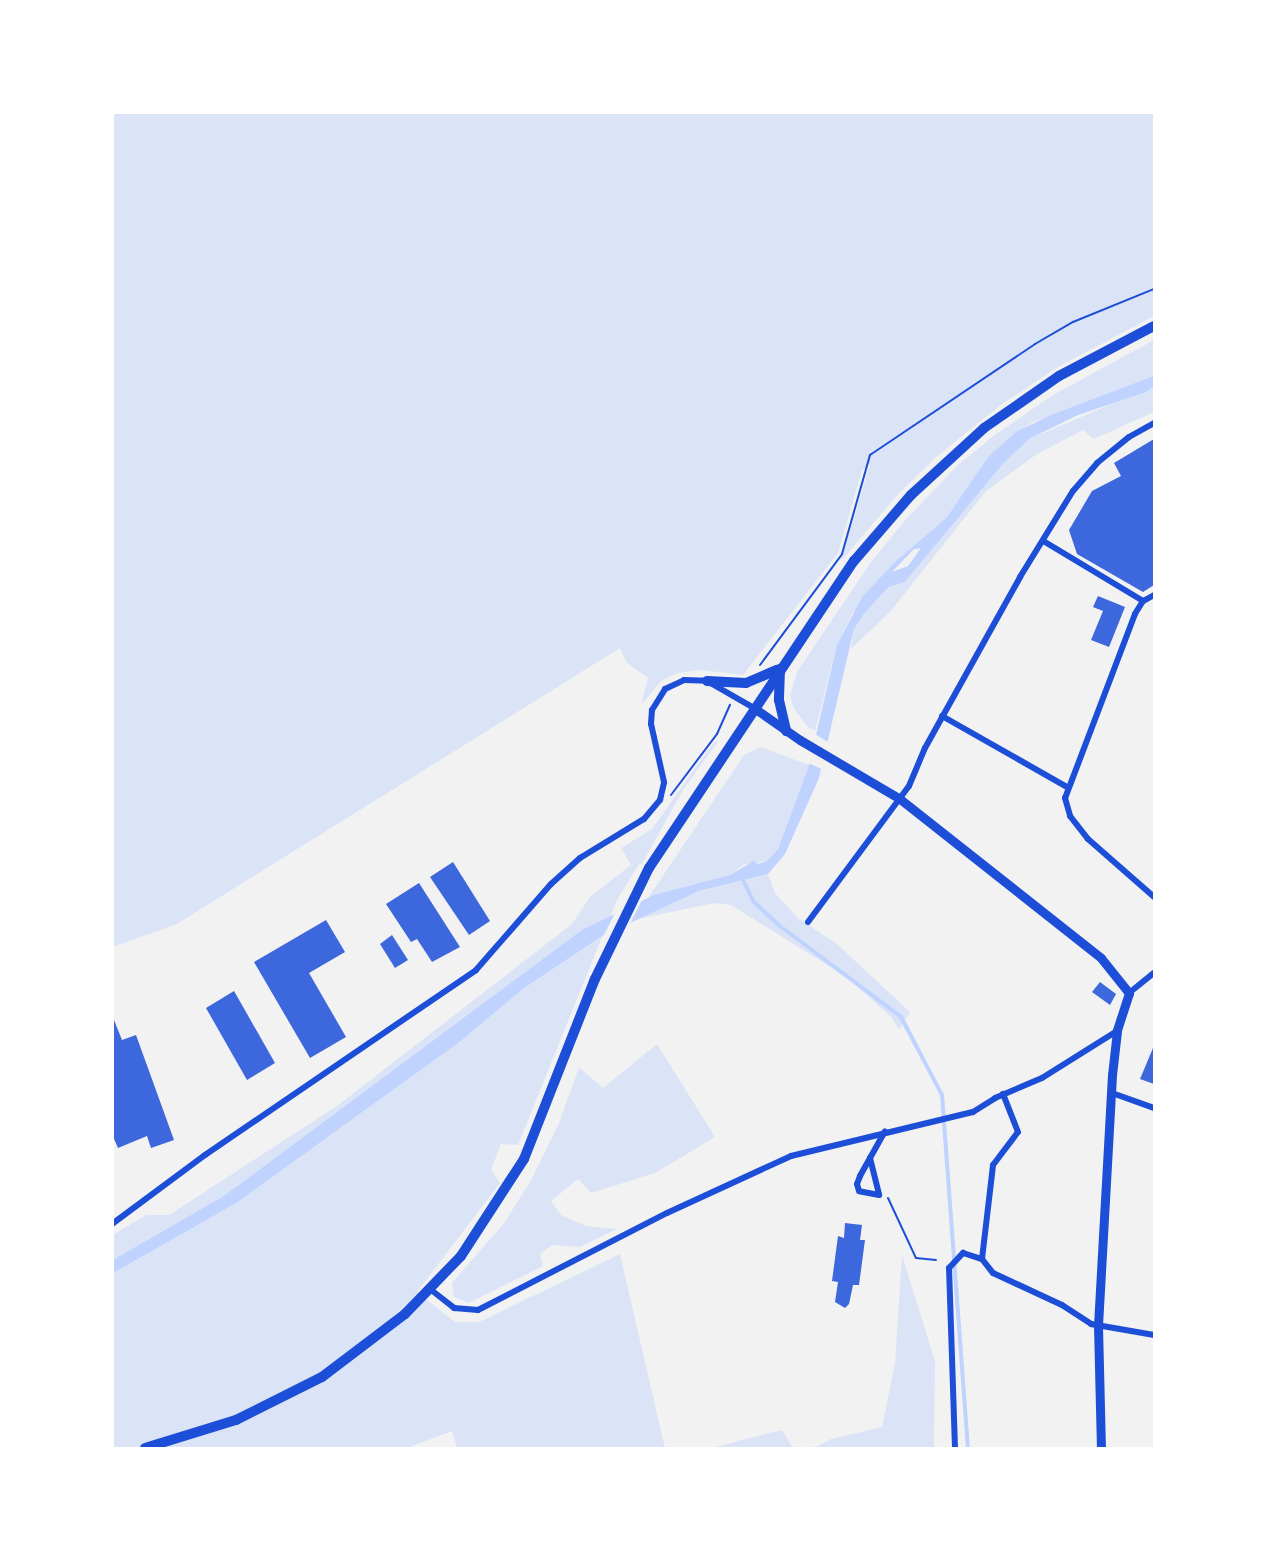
<!DOCTYPE html>
<style>
body{margin:0}
#map{position:relative;width:1267px;height:1561px;overflow:hidden;background:#f2f2f2;font-family:"PT Sans Narrow",sans-serif}
div>[style]{position:absolute}
[style*='--x']{left:calc(var(--x)*1px);top:calc(var(--y)*1px);width:calc(var(--w)*1px);rotate:calc(var(--a)*1deg)}
.green>*{inset:0;background:#dbe4f7}
.water>*{inset:0;background:#bfd3fe}
.pier>*{inset:0;background:#f2f2f2}
.stream>*{height:4px;margin:-2px;padding:0 2px;transform-origin:2px;border-radius:2px;background:#bfd3fe}
.building>*{inset:0;background:#3d67dc}
.path>*{height:2px;margin:-1px;padding:0 1px;transform-origin:1px;border-radius:1px;background:#1d4ed8}
.minor>*{height:6px;margin:-3px;padding:0 3px;transform-origin:3px;border-radius:3px;background:#1d4ed8}
.tertiary>*{height:9px;margin:-4.5px;padding:0 4.5px;transform-origin:4.5px;border-radius:4.5px;background:#1d4ed8}
.secondary>*{height:10px;margin:-5px;padding:0 5px;transform-origin:5px;border-radius:5px;background:#1d4ed8}
span{translate:-50% -50%;white-space:nowrap;text-align:center;line-height:1.15;-webkit-text-stroke:4.5px #fff;paint-order:stroke}
.frame{position:absolute;inset:0;border:114px solid #fff;pointer-events:none}
</style>
<div id="map">
<div class="green">
<i style="clip-path:polygon(112px 113px,1154px 113px,1154px 316px,1058px 367px,1002px 404px,935px 458px,900px 492px,841px 561px,870px 464px,862px 470px,838px 553px,743px 675px,701px 670px,678px 673px,662px 680px,641px 705px,648px 678px,627px 663px,620px 648px,177px 924px,113px 947px)"></i>
<i style="clip-path:polygon(1154px 340px,1154px 376px,1148px 381px,1031px 423px,988px 457px,947px 517px,895px 562px,852px 614px,837px 645px,815px 731px,808px 727px,794px 709px,790px 696px,797px 672px,871px 562px,907px 518px,958px 465px,992px 437px,1053px 395px)"></i>
<i style="clip-path:polygon(1154px 386px,1154px 412px,1094px 439px,1083px 430px,1037px 454px,986px 491px,890px 612px,851px 649px,854px 629px,863px 615px,890px 587px,905px 582px,1002px 465px,1029px 439px)"></i>
<i style="clip-path:polygon(719px 740px,683px 790px,642px 864px,639px 864px,617px 900px,518px 1145px,501px 1144px,491px 1170px,500px 1183px,417px 1292px,455px 1322px,479px 1322px,620px 1254px,665px 1448px,457px 1448px,452px 1431px,407px 1448px,113px 1448px,113px 1235px,146px 1215px,169px 1215px,337px 1106px,572px 924px,590px 897px,631px 865px,621px 848px,652px 829px,713px 743px)"></i>
<i style="clip-path:polygon(761px 747px,809px 765px,778px 849px,767px 861px,743px 865px,730px 875px,648px 898px,744px 755px)"></i>
<i style="clip-path:polygon(768px 874px,775px 893px,798px 918px,837px 944px,910px 1012px,899px 1030px,892px 1018px,848px 978px,731px 905px,714px 903px,638px 919px,697px 892px)"></i>
<i style="clip-path:polygon(657px 1044px,715px 1137px,655px 1173px,591px 1193px,578px 1179px,551px 1201px,561px 1215px,586px 1226px,617px 1229px,580px 1247px,552px 1245px,540px 1254px,543px 1266px,469px 1303px,454px 1297px,452px 1283px,504px 1223px,530px 1182px,559px 1123px,579px 1067px,603px 1088px)"></i>
<i style="clip-path:polygon(902px 1255px,935px 1361px,934px 1448px,813px 1448px,831px 1439px,882px 1427px,895px 1363px)"></i>
<i style="clip-path:polygon(782px 1430px,793px 1448px,711px 1448px)"></i>
</div>
<div class="water">
<i style="clip-path:polygon(evenodd,1154px 376px,1154px 386px,1146px 392px,1078px 415px,1029px 439px,1002px 465px,905px 582px,889px 587px,863px 615px,854px 629px,819px 778px,785px 854px,768px 874px,699px 891px,602px 936px,524px 988px,458px 1043px,236px 1203px,113px 1273px,113px 1260px,224px 1196px,582px 930px,654px 895px,730px 875px,754px 861px,758px 864px,767px 861px,778px 849px,809px 765px,837px 645px,862px 597px,895px 562px,947px 517px,988px 457px,1016px 432px,1051px 415px,1154px 376px,921px 548px,908px 566px,892px 572px,914px 549px,921px 548px)"></i>
</div>
<div class="pier">
<i style="clip-path:polygon(812px 732px,831px 744px,824px 770px,806px 762px)"></i>
<i style="clip-path:polygon(644px 896px,630px 924px,602px 939px,616px 911px)"></i>
</div>
<div class="stream">
<i style="--x:742;--y:878;--w:25;--a:64"></i>
<i style="--x:753;--y:901;--w:37;--a:43"></i>
<i style="--x:780;--y:926;--w:151;--a:36.9"></i>
<i style="--x:901;--y:1017;--w:88;--a:62.3"></i>
<i style="--x:942;--y:1095;--w:354;--a:85.8"></i>
</div>
<div class="building">
<i style="clip-path:polygon(1154px 439px,1154px 585px,1143px 592px,1077px 554px,1069px 530px,1092px 491px,1121px 476px,1114px 463px)"></i>
<i style="clip-path:polygon(1098px 596px,1125px 607px,1109px 647px,1091px 640px,1103px 611px,1093px 607px)"></i>
<i style="clip-path:polygon(453px 862px,490px 921px,469px 935px,430px 877px)"></i>
<i style="clip-path:polygon(419px 883px,460px 947px,432px 962px,417px 939px,411px 942px,386px 904px)"></i>
<i style="clip-path:polygon(326px 920px,345px 952px,309px 973px,346px 1037px,310px 1058px,254px 962px)"></i>
<i style="clip-path:polygon(392px 935px,408px 960px,395px 968px,380px 944px)"></i>
<i style="clip-path:polygon(1100px 982px,1116px 994px,1110px 1005px,1092px 992px)"></i>
<i style="clip-path:polygon(234px 991px,275px 1063px,247px 1080px,206px 1008px)"></i>
<i style="clip-path:polygon(112px 1015px,122px 1040px,136px 1035px,174px 1140px,151px 1148px,147px 1136px,118px 1148px,112px 1134px)"></i>
<i style="clip-path:polygon(1153px 1048px,1154px 1049px,1154px 1084px,1140px 1079px)"></i>
<i style="clip-path:polygon(845px 1223px,862px 1225px,860px 1240px,865px 1240px,859px 1285px,853px 1285px,849px 1304px,845px 1308px,835px 1302px,838px 1282px,832px 1281px,838px 1236px,844px 1238px)"></i>
</div>
<div class="path">
<i style="--x:760;--y:665;--w:138;--a:-53.5"></i>
<i style="--x:842;--y:554;--w:103;--a:-74.2"></i>
<i style="--x:870;--y:455;--w:199;--a:-33.9"></i>
<i style="--x:1035;--y:344;--w:44;--a:-30.1"></i>
<i style="--x:1073;--y:322;--w:87;--a:-22.2"></i>
<i style="--x:671;--y:795;--w:76;--a:-53"></i>
<i style="--x:717;--y:734;--w:32;--a:-66"></i>
<i style="--x:888;--y:1198;--w:66;--a:65"></i>
<i style="--x:916;--y:1258;--w:20;--a:6"></i>
</div>
<div class="minor">
<i style="--x:1045;--y:542;--w:114;--a:31"></i>
<i style="--x:1154;--y:595;--w:13;--a:151"></i>
<i style="--x:1143;--y:601;--w:15;--a:122"></i>
<i style="--x:1135;--y:614;--w:197;--a:110.8"></i>
<i style="--x:1065;--y:798;--w:19;--a:74"></i>
<i style="--x:1070;--y:816;--w:29;--a:52"></i>
<i style="--x:1088;--y:839;--w:88;--a:41.3"></i>
<i style="--x:942;--y:716;--w:144;--a:29.6"></i>
<i style="--x:808;--y:922;--w:169;--a:-53.4"></i>
<i style="--x:909;--y:786;--w:41;--a:-67.2"></i>
<i style="--x:925;--y:748;--w:196;--a:-60.9"></i>
<i style="--x:1020;--y:577;--w:101;--a:-58.4"></i>
<i style="--x:1073;--y:491;--w:37;--a:-49"></i>
<i style="--x:1097;--y:463;--w:41;--a:-39.1"></i>
<i style="--x:1129;--y:437;--w:29;--a:-29"></i>
<i style="--x:1129;--y:993;--w:32;--a:-39"></i>
<i style="--x:1112;--y:1093;--w:45;--a:19.7"></i>
<i style="--x:870;--y:1158;--w:38;--a:76"></i>
<i style="--x:879;--y:1195;--w:20;--a:-169"></i>
<i style="--x:859;--y:1191;--w:7;--a:-106"></i>
<i style="--x:857;--y:1184;--w:9;--a:-69"></i>
<i style="--x:860;--y:1176;--w:51;--a:-60.9"></i>
<i style="--x:112;--y:1224;--w:116;--a:-36.6"></i>
<i style="--x:205;--y:1155;--w:328;--a:-34.3"></i>
<i style="--x:476;--y:970;--w:114;--a:-48.9"></i>
<i style="--x:551;--y:884;--w:39;--a:-42"></i>
<i style="--x:580;--y:858;--w:75;--a:-31.4"></i>
<i style="--x:644;--y:819;--w:25;--a:-50"></i>
<i style="--x:660;--y:800;--w:18;--a:-77"></i>
<i style="--x:664;--y:782;--w:59;--a:-102.6"></i>
<i style="--x:651;--y:724;--w:14;--a:-86"></i>
<i style="--x:652;--y:710;--w:25;--a:-58"></i>
<i style="--x:665;--y:689;--w:21;--a:-25"></i>
<i style="--x:684;--y:680;--w:23;--a:2"></i>
<i style="--x:707;--y:681;--w:54;--a:29.9"></i>
<i style="--x:982;--y:1259;--w:95;--a:-83.3"></i>
<i style="--x:993;--y:1165;--w:41;--a:-52.9"></i>
<i style="--x:1018;--y:1132;--w:41;--a:-111.5"></i>
<i style="--x:430;--y:1289;--w:31;--a:38"></i>
<i style="--x:454;--y:1308;--w:24;--a:5"></i>
<i style="--x:478;--y:1310;--w:212;--a:-27.2"></i>
<i style="--x:667;--y:1213;--w:136;--a:-24.7"></i>
<i style="--x:791;--y:1156;--w:187;--a:-13.6"></i>
<i style="--x:973;--y:1112;--w:26;--a:-32"></i>
<i style="--x:995;--y:1098;--w:51;--a:-23.1"></i>
<i style="--x:1042;--y:1078;--w:89;--a:-32.1"></i>
<i style="--x:955;--y:1448;--w:180;--a:-91.9"></i>
<i style="--x:949;--y:1268;--w:21;--a:-47"></i>
<i style="--x:963;--y:1253;--w:20;--a:18"></i>
<i style="--x:982;--y:1259;--w:18;--a:52"></i>
<i style="--x:993;--y:1273;--w:76;--a:24.9"></i>
<i style="--x:1062;--y:1305;--w:35;--a:33"></i>
<i style="--x:1091;--y:1324;--w:64;--a:9.9"></i>
</div>
<div class="tertiary">
<i style="--x:754;--y:708;--w:56;--a:34.8"></i>
<i style="--x:800;--y:740;--w:116;--a:30.5"></i>
<i style="--x:900;--y:799;--w:256;--a:38.3"></i>
<i style="--x:1101;--y:958;--w:45;--a:51.3"></i>
<i style="--x:1129;--y:993;--w:40;--a:108"></i>
<i style="--x:1117;--y:1031;--w:44;--a:96.5"></i>
<i style="--x:1112;--y:1075;--w:251;--a:93.2"></i>
<i style="--x:1098;--y:1326;--w:122;--a:88.6"></i>
</div>
<div class="secondary">
<i style="--x:780;--y:669;--w:31;--a:92"></i>
<i style="--x:779;--y:700;--w:32;--a:77"></i>
<i style="--x:707;--y:681;--w:39;--a:3"></i>
<i style="--x:746;--y:683;--w:34;--a:-23"></i>
<i style="--x:145;--y:1448;--w:95;--a:-17.1"></i>
<i style="--x:236;--y:1420;--w:96;--a:-26.6"></i>
<i style="--x:322;--y:1377;--w:104;--a:-37.2"></i>
<i style="--x:405;--y:1314;--w:81;--a:-46"></i>
<i style="--x:461;--y:1256;--w:116;--a:-57"></i>
<i style="--x:524;--y:1159;--w:193;--a:-68.5"></i>
<i style="--x:595;--y:979;--w:123;--a:-64.1"></i>
<i style="--x:649;--y:868;--w:369;--a:-56.3"></i>
<i style="--x:854;--y:561;--w:87;--a:-49.2"></i>
<i style="--x:911;--y:495;--w:99;--a:-42.5"></i>
<i style="--x:984;--y:428;--w:91;--a:-34.7"></i>
<i style="--x:1059;--y:376;--w:107;--a:-27.8"></i>
</div>
<div class="frame"></div>
</div>
